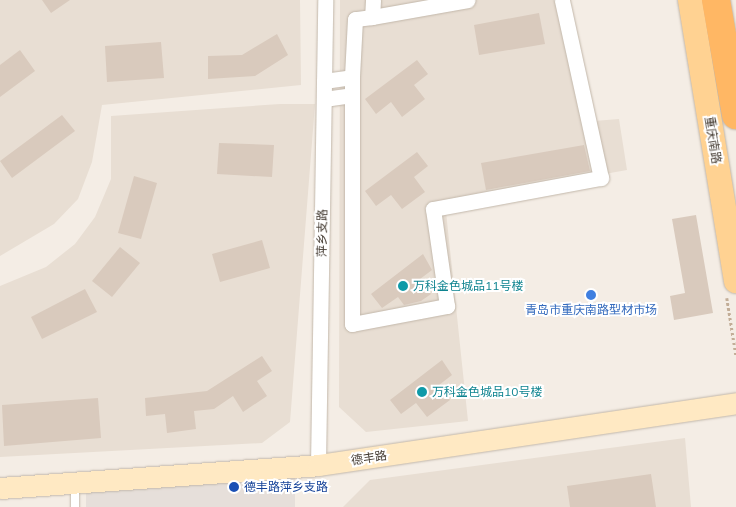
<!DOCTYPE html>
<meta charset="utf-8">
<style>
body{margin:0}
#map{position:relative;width:736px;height:507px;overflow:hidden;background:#f4ede5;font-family:Mulish,"Noto Sans SC",sans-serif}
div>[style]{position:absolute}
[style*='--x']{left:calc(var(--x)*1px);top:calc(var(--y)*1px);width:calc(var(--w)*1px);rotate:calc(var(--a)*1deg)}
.residential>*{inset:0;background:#e8ded3}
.industrial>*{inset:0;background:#e6dfda}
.building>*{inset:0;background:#d9cabd}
.path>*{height:2.5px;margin-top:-1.25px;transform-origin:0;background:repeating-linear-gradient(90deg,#c2ad97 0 2.5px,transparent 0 5px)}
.roads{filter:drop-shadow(0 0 1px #c2b7aa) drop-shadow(0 0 1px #c2b7aa)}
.lane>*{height:8px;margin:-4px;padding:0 4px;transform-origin:4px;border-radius:4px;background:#fff}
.street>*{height:15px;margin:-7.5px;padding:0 7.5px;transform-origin:7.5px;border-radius:7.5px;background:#fff}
.secondary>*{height:21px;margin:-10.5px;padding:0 10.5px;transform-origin:10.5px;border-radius:10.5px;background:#ffe9c3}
.primary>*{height:24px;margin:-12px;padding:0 12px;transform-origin:12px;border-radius:12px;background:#ffd292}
.highway>*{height:28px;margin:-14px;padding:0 14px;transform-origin:14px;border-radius:14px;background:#ffb764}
.dots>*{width:14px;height:14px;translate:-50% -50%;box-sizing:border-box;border:2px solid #fff;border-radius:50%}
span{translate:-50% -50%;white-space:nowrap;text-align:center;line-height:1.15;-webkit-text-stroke:4px #fff;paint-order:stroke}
.street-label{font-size:12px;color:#463d34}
.culture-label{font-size:12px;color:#0d838f}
.left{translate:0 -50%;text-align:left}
.shop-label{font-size:12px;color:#366cbe}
.transit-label{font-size:12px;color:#164399}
</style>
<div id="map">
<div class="residential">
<i style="clip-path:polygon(0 0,300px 0,301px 85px,102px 105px,92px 162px,78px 199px,54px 224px,0 256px)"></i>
<i style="clip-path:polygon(340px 0,567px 0,594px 121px,619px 119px,627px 170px,445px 202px,468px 421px,366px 432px,339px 407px)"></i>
<i style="clip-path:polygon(280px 104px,315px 104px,290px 422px,262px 443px,0 457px,0 286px,46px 267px,75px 244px,95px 217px,111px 179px,111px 116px)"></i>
<i style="clip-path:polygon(685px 438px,691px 507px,343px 507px,370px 480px)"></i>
</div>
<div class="industrial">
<i style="clip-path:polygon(295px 476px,295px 507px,86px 507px,86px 491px)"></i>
</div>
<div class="building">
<i style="clip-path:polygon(42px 0,70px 0,51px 13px)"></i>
<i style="clip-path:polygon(539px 13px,545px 44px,479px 55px,474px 25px)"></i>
<i style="clip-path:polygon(277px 34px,288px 55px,255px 76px,208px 79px,208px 56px,242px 55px)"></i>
<i style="clip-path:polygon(161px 42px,164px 78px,107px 82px,105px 46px)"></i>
<i style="clip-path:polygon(20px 50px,35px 71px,0 97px,0 65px)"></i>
<i style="clip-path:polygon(417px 60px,428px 74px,414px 85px,425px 99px,402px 117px,391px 102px,376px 114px,365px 99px)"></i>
<i style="clip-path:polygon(62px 115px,75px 131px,12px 178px,0 161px)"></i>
<i style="clip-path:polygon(219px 143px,274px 145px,272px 177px,217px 174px)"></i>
<i style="clip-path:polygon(584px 145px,590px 171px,486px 190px,481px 163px)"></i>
<i style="clip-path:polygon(417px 152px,428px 166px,414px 177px,425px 192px,402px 209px,391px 195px,376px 206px,365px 191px)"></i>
<i style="clip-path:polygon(134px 176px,157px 183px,141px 239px,118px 233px)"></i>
<i style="clip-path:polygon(696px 215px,713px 313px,674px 320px,670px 296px,685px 293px,672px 219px)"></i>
<i style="clip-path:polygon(262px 240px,270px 268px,220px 282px,212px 254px)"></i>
<i style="clip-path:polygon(120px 247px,140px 263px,112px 297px,92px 281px)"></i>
<i style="clip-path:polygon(423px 254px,432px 270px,420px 279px,431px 294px,421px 301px,404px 305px,398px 297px,382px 308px,371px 294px)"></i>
<i style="clip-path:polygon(85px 289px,97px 312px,42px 339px,31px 317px)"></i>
<i style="clip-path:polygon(262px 356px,272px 371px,257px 381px,267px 396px,243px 412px,233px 396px,214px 409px,194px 411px,196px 429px,167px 433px,165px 414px,146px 416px,145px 398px,207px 391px)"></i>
<i style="clip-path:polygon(442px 360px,452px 375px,439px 385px,450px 400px,427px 417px,416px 403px,401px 414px,390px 400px)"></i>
<i style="clip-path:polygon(98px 398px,101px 438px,4px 446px,2px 405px)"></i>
<i style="clip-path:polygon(651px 474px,656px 507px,570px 507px,567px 486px)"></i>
</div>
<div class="path">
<i style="--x:727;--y:298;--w:58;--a:81"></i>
</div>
<div class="roads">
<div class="lane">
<i style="--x:75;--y:507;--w:22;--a:-90"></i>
</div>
<div class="street">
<i style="--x:373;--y:0;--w:17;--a:93"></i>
<i style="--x:372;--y:17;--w:17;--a:173"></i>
<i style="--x:355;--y:19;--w:58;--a:93"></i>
<i style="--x:352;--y:77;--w:247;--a:90"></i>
<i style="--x:352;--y:324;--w:97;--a:-10.7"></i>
<i style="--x:447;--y:306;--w:98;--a:-98.2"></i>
<i style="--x:433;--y:209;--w:171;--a:-10.5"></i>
<i style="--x:601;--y:178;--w:182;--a:-102.4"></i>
<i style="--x:372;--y:17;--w:97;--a:-10"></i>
<i style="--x:324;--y:81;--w:28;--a:-8"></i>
<i style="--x:324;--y:99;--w:28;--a:-8"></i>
<i style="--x:318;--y:465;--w:465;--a:-89.1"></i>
</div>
<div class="secondary">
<i style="--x:0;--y:488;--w:319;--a:-4.1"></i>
<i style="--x:318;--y:465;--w:423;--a:-8.4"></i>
</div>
<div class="primary">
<i style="--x:690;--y:0;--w:285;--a:80.7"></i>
</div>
<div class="highway">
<i style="--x:716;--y:0;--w:117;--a:80.1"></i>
</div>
</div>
<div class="dots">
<i style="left:403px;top:286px;background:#0f9aa8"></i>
<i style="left:591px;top:295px;background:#3f7fe0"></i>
<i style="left:422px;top:392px;background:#0f9aa8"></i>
<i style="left:234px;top:487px;background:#1a4fb4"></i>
</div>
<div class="street-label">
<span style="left:713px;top:140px;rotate:81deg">重庆南路</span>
<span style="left:322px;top:233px;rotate:-89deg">萍乡支路</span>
<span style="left:369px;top:458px;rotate:-9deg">德丰路</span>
</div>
<div class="culture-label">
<span class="left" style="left:413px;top:286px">万科金色城品11号楼</span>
<span class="left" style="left:432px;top:392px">万科金色城品10号楼</span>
</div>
<div class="shop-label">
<span style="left:591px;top:310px">青岛市重庆南路型材市场</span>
</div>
<div class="transit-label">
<span class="left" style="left:244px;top:487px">德丰路萍乡支路</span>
</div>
</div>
